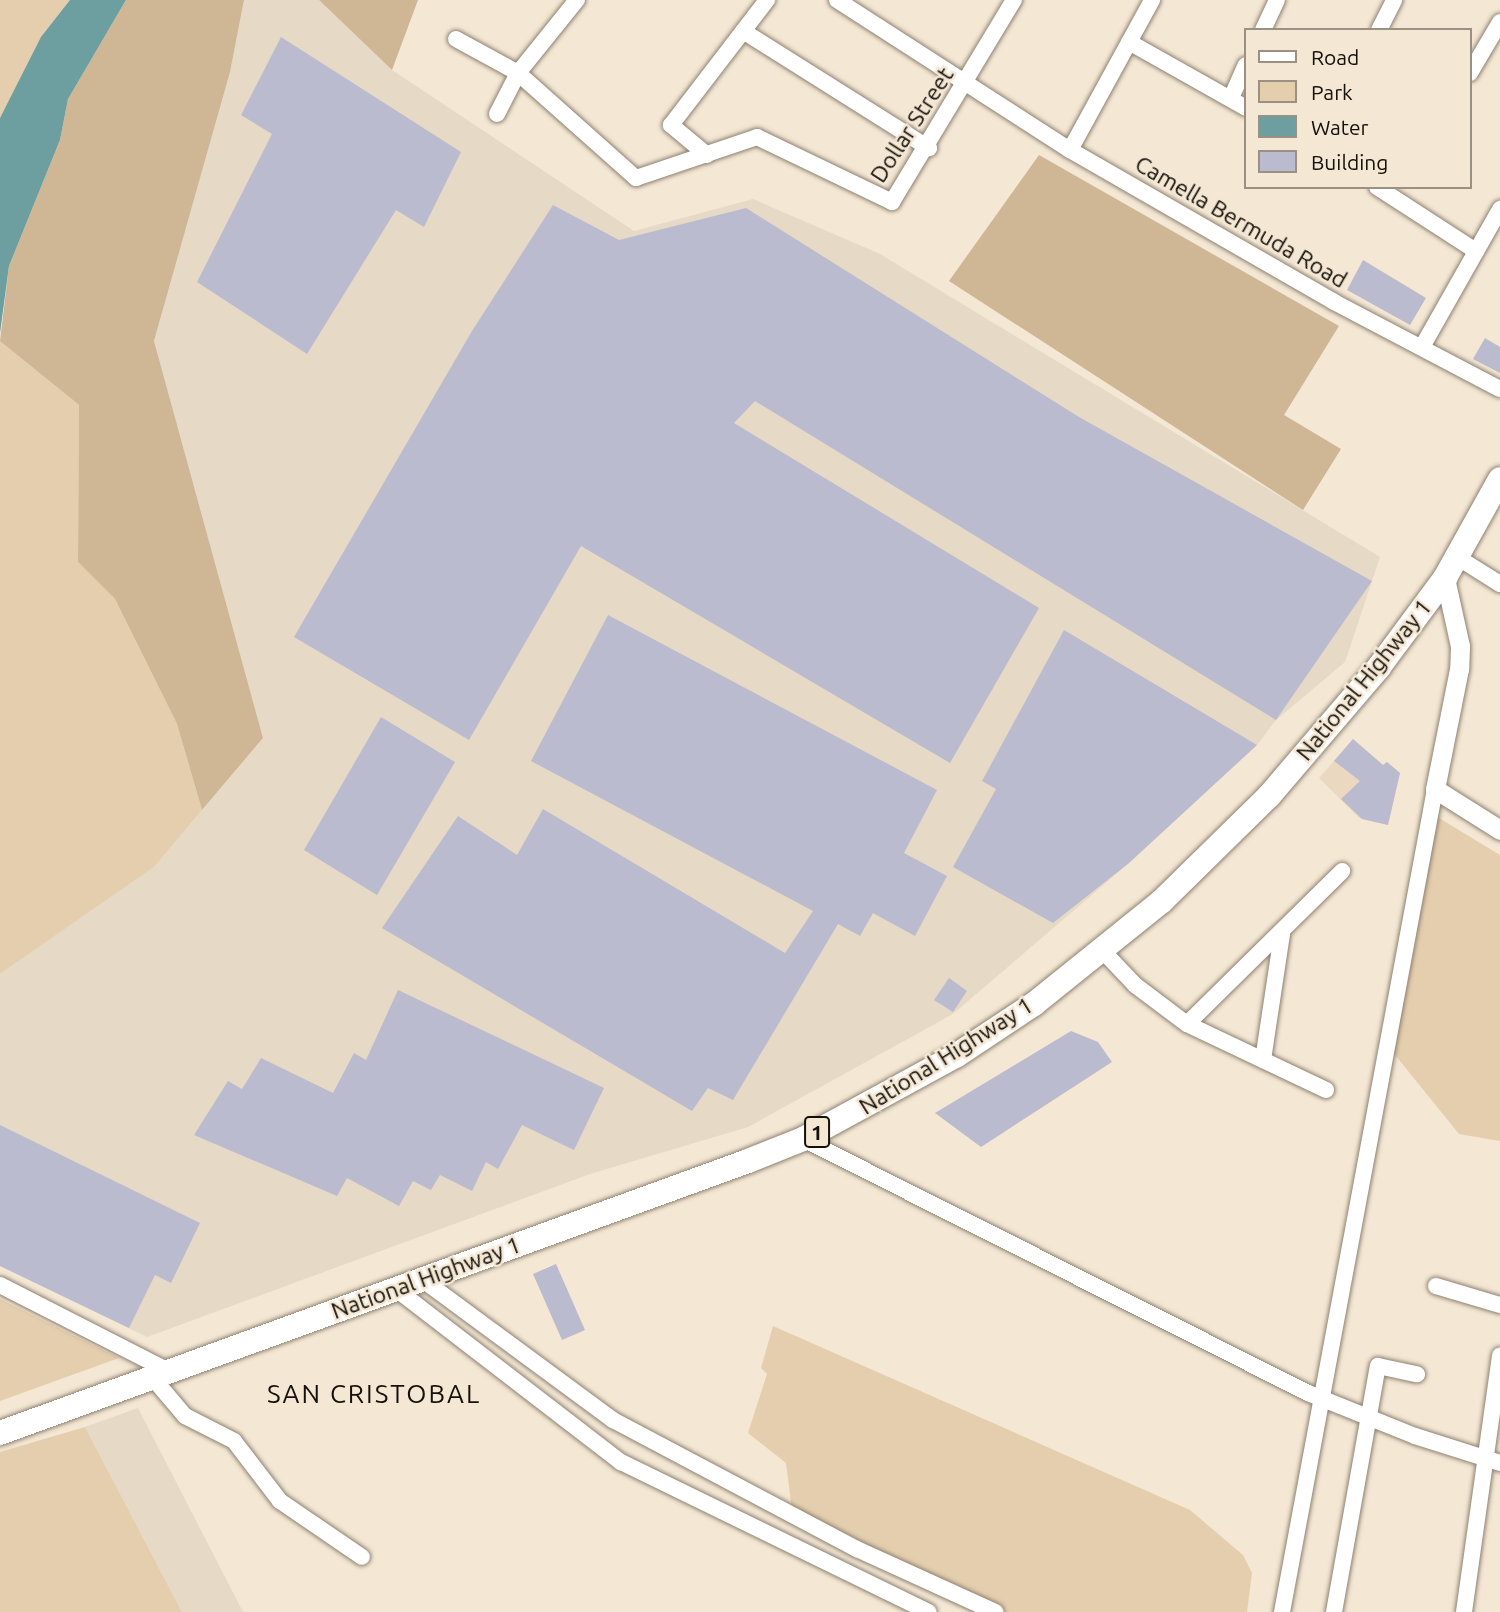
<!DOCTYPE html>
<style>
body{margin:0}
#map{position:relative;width:1500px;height:1612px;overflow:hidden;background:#f4e7d4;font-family:Ubuntu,sans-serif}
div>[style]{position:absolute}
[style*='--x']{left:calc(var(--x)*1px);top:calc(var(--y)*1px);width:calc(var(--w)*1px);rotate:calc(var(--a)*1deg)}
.industrial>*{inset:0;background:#e6d9c5}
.built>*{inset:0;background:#ead9c0}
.green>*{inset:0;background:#e5ceae}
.forest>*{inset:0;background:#cfb695}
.water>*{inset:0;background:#6d9fa1}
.building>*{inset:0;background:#babbcf}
.roads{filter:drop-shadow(0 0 2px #8d8171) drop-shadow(0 0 2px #8d8171)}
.minor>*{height:16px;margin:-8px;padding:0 8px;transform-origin:8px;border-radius:8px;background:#fff}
.tertiary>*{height:19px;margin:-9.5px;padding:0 9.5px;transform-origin:9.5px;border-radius:9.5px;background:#fff}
.trunk>*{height:24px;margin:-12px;padding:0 12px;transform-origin:12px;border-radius:12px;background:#fff}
span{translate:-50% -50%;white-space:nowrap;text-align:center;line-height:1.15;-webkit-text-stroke:5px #f4e7d4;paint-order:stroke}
.shield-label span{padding:2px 5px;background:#f4e7d4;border:2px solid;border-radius:5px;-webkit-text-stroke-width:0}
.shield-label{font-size:21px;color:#14100a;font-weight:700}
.street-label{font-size:23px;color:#14100a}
.quarter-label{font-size:26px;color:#14100a;letter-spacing:2px}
.legend{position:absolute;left:1244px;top:28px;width:228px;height:161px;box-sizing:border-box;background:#f4e7d4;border:2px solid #9a9183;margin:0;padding:9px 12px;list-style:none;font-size:21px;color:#14100a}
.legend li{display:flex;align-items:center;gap:14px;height:35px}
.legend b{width:35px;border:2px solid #9a9183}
</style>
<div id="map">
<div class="industrial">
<i style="clip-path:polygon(244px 0,319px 0,392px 70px,634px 231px,753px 199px,880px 254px,1380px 557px,1345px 662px,1276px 720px,1257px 745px,1129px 863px,953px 1014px,748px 1127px,590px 1174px,147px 1337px,0 1266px,0 974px,154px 867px,263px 738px,154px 341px,230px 72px)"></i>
<i style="clip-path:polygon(138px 1408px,243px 1612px,182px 1612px,85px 1427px)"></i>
</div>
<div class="built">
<i style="clip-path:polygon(1353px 739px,1383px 765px,1387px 762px,1400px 773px,1388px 825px,1359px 818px,1319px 778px)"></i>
</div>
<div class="green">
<i style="clip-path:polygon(0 0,75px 0,0 118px)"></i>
<i style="clip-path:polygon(0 341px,79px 405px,78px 562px,115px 599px,177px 724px,202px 810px,154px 867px,0 974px)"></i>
<i style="clip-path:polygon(1434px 815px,1500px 855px,1500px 1141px,1459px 1134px,1387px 1045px)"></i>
<i style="clip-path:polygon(0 1299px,119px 1358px,0 1401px)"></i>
<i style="clip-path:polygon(773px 1326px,1190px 1510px,1243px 1555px,1252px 1573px,1247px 1612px,1005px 1612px,792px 1511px,786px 1463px,748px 1433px,767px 1374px,761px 1368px)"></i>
<i style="clip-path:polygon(85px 1427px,182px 1612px,0 1612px,0 1452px)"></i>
</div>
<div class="forest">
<i style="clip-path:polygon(126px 0,244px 0,230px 72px,154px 341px,263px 738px,202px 810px,177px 724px,115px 599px,78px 562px,79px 405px,0 341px,9px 266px,60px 140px,68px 99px)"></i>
<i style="clip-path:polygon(319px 0,418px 0,392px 70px)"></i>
<i style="clip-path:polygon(1039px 155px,1339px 326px,1284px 415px,1341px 449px,1303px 510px,949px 281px)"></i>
</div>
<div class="water">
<i style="clip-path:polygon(70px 0,126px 0,68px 99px,60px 140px,9px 266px,0 333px,0 118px,41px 37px)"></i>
</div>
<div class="building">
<i style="clip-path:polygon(281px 37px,461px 152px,424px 227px,396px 210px,307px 354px,197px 282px,272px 134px,241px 115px)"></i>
<i style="clip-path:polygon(553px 205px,619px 240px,746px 208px,1079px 417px,1372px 581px,1276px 720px,755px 401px,734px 423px,1039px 608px,950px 763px,581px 546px,469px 740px,294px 637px,472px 331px)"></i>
<i style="clip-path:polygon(1363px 260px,1426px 298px,1410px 325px,1347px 290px)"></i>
<i style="clip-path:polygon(1485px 338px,1500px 347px,1500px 373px,1473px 359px)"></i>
<i style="clip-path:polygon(608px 615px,937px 790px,904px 853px,947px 876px,915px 936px,873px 913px,860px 936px,838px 924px,733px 1100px,708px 1088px,692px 1111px,382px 928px,458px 816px,517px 855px,543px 809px,785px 953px,813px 911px,531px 761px)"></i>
<i style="clip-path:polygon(1064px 630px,1257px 745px,1129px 863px,1053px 923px,953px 867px,996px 789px,982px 781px)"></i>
<i style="clip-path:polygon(381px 717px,455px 762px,377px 895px,304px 850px)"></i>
<i style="clip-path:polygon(1353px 739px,1383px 765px,1387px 762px,1400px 773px,1388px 825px,1362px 819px,1341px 799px,1360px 781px,1334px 761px)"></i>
<i style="clip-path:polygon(949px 978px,967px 991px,953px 1012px,934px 1000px)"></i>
<i style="clip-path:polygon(398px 990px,604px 1088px,574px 1150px,522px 1125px,498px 1169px,486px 1162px,472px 1191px,440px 1175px,431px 1190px,413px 1181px,399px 1206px,347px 1178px,337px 1196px,194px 1135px,228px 1081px,242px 1089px,261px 1058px,333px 1093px,354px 1053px,366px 1060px)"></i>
<i style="clip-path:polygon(1071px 1031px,1098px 1042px,1112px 1062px,981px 1147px,935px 1113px)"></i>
<i style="clip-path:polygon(0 1125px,200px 1223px,171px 1283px,155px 1275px,129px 1328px,0 1266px)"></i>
<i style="clip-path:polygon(556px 1264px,585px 1330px,562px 1340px,533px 1274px)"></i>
</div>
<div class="roads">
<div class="minor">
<i style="--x:837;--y:0;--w:277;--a:32.8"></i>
<i style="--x:1070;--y:150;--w:305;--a:29.9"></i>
<i style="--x:1334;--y:302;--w:187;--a:27.7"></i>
<i style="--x:1263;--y:30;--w:33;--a:-65"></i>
<i style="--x:1379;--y:30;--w:34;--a:-63"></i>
<i style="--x:743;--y:31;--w:220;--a:32.2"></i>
<i style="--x:456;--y:39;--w:71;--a:28.7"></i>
<i style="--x:518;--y:73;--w:158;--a:41.7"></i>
<i style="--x:636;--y:178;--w:128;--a:-18.7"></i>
<i style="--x:757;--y:137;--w:150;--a:25.7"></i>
<i style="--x:892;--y:202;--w:236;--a:-58.9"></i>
<i style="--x:1129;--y:42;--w:134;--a:29.4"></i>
<i style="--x:1470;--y:73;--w:59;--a:-59.5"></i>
<i style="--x:1231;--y:98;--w:36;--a:-66"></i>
<i style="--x:497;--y:114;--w:46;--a:-62.9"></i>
<i style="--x:518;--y:73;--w:94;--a:-51.1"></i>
<i style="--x:1070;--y:150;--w:171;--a:-61.3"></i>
<i style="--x:707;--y:155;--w:47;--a:-140.2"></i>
<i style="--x:671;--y:125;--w:158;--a:-52.5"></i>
<i style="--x:1377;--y:187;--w:118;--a:32.9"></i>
<i style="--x:1422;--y:347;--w:159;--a:-60.5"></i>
<i style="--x:1457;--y:557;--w:51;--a:32.1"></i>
<i style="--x:1101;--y:949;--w:50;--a:46.6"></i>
<i style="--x:1135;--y:985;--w:65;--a:36.9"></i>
<i style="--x:1187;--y:1024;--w:154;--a:25.4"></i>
<i style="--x:1187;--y:1024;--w:218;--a:-44.6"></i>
<i style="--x:1263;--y:1060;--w:127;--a:-81.4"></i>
<i style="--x:803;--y:1139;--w:565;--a:26.7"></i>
<i style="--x:1308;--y:1393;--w:115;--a:21.9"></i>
<i style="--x:1415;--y:1436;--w:89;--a:17.6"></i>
<i style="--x:423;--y:1280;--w:236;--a:36.4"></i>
<i style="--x:613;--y:1420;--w:276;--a:27.9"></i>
<i style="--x:857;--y:1549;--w:152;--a:24.5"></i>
<i style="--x:0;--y:1285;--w:190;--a:27"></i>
<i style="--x:1436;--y:1286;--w:67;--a:16.5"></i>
<i style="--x:396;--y:1289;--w:284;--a:37.6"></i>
<i style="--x:621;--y:1462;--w:342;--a:26"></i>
<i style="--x:152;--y:1377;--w:51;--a:49.8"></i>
<i style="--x:185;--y:1416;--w:55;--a:27"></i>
<i style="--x:234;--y:1441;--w:76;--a:52.5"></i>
<i style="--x:280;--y:1501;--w:99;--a:34.3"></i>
<i style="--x:1282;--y:1612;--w:837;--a:-79.47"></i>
<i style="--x:1334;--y:1612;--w:250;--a:-79.9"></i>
<i style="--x:1378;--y:1366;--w:40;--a:12"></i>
<i style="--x:1464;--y:1612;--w:259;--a:-82"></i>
</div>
<div class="tertiary">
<i style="--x:1445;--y:578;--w:70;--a:77.6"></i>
<i style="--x:1460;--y:646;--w:23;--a:92"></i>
<i style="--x:1459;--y:669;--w:122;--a:101.3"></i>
<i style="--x:1435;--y:789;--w:77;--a:32.2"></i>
</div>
<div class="trunk">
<i style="--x:0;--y:1433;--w:796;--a:-19.98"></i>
<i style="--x:748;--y:1161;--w:59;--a:-21.8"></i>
<i style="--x:803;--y:1139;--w:175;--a:-28.6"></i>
<i style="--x:957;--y:1055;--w:92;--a:-33.5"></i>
<i style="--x:1034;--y:1004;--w:164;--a:-38.8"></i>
<i style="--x:1162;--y:901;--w:150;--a:-44.5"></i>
<i style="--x:1269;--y:796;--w:170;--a:-49.5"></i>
<i style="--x:1379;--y:667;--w:111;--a:-53.4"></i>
<i style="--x:1445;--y:578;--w:113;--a:-60.9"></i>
</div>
</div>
<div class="shield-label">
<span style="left:817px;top:1132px">1</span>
</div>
<div class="street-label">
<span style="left:912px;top:125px;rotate:-57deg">Dollar Street</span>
<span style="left:1241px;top:222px;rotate:30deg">Camella Bermuda Road</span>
<span style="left:1364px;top:680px;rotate:-51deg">National Highway 1</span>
<span style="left:946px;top:1056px;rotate:-32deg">National Highway 1</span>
<span style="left:426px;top:1278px;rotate:-20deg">National Highway 1</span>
</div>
<div class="quarter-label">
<span style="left:374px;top:1394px">SAN CRISTOBAL</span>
</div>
<ul class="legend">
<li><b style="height:9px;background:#fff"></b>Road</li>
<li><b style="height:19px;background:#e5ceae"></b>Park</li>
<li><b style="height:19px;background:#6d9fa1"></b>Water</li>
<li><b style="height:19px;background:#babbcf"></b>Building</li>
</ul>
</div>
